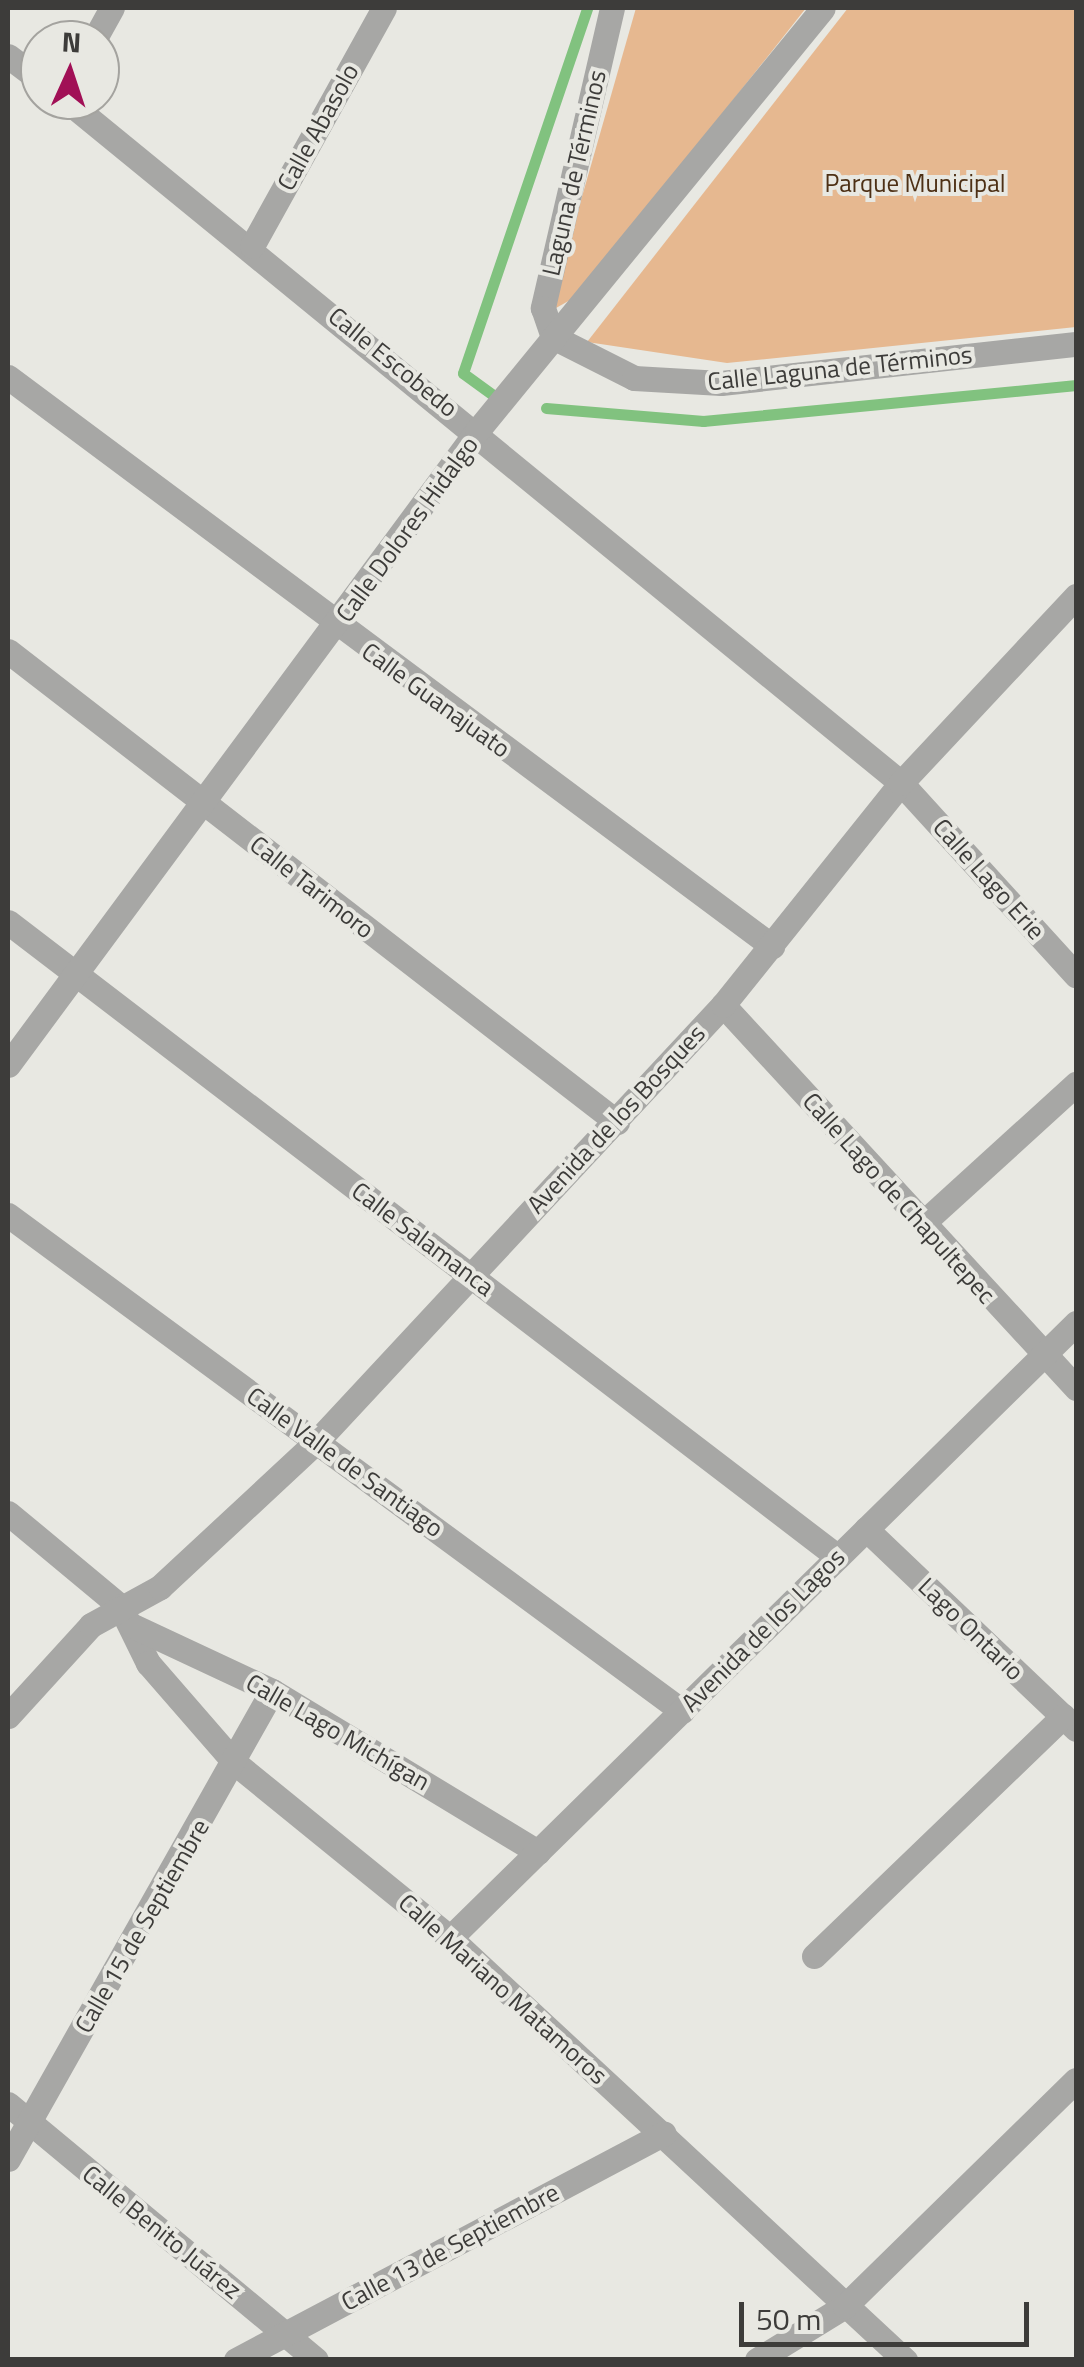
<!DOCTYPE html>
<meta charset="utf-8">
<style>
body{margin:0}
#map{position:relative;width:1084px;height:2367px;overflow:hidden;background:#e8e8e2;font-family:"Titillium Web",sans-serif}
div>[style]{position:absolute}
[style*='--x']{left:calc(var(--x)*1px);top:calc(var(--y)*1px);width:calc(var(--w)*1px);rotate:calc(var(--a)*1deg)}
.green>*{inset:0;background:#e6b890}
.stream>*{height:11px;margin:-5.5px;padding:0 5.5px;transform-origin:5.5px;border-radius:5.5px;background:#81c27f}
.street>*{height:25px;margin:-12.5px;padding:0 12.5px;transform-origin:12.5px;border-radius:12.5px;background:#a7a7a5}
span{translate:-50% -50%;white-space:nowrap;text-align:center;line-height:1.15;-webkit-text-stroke:8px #e8e8e2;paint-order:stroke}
.street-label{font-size:25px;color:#3d3c3a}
.park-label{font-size:25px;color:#4d3015}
.frame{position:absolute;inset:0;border:10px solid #3d3c3a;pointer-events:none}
.north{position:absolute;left:20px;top:20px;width:100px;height:100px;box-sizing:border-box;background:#e8e8e2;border:2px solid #a4a39f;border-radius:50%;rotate:3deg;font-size:28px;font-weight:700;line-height:40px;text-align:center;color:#3d3c3a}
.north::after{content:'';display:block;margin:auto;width:35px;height:45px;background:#a11056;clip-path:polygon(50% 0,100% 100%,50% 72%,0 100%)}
.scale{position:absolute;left:739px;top:2302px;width:290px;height:45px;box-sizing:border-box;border:5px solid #3d3c3a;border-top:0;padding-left:12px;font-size:30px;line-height:35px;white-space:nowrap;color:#3d3c3a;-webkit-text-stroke:8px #e8e8e2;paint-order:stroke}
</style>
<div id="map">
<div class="green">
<i style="clip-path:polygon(636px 8px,806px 8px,579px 295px,549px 312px)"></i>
<i style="clip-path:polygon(848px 8px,1076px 8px,1076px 327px,727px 363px,587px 342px)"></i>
</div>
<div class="stream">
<i style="--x:493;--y:395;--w:37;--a:-144"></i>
<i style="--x:463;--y:373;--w:385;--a:-71.2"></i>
<i style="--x:546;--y:408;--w:158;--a:4.7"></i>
<i style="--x:703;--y:421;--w:375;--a:-5.5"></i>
</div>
<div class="street">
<i style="--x:612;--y:8;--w:308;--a:103"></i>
<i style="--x:543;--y:308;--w:31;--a:71"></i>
<i style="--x:553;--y:337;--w:91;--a:26.8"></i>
<i style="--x:634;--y:378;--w:87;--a:3.3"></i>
<i style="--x:721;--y:383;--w:357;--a:-6.3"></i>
<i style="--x:94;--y:40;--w:37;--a:-61"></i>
<i style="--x:8;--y:56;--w:40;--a:37"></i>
<i style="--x:66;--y:100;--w:1079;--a:39.28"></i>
<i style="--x:901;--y:783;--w:260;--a:47.7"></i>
<i style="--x:252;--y:246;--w:272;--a:-61"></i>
<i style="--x:8;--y:377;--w:953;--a:36.68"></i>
<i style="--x:8;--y:651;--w:770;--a:37.72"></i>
<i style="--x:8;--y:922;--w:1045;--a:37.42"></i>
<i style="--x:723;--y:1005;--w:521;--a:47.33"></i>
<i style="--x:8;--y:1065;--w:789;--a:-53.51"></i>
<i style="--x:477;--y:431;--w:546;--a:-50.72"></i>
<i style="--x:8;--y:1215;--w:837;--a:36.35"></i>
<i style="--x:923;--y:1223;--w:207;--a:-42.3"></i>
<i style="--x:8;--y:1513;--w:146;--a:39.7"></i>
<i style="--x:120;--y:1606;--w:64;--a:63.8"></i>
<i style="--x:148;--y:1663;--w:133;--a:49"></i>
<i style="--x:235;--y:1763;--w:277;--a:39.1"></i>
<i style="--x:450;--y:1938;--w:621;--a:42.85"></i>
<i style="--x:866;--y:1529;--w:290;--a:43.6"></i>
<i style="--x:131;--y:1625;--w:156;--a:25.1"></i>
<i style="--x:272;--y:1691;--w:311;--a:31.2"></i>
<i style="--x:8;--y:1716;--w:123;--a:-47.6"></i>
<i style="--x:91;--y:1625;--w:79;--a:-28.8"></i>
<i style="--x:160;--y:1587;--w:216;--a:-42.9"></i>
<i style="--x:318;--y:1440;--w:594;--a:-47.05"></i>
<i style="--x:723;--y:1005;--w:285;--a:-51.3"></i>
<i style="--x:901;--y:783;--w:256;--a:-46.9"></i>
<i style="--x:450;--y:1938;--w:878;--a:-44.49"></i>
<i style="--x:814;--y:1956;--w:346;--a:-43.9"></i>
<i style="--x:8;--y:2104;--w:400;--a:39.7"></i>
<i style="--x:8;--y:2159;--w:537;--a:-60.57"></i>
<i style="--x:236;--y:2360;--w:484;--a:-27.9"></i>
<i style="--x:757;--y:2360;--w:103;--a:-31.5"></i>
<i style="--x:845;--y:2306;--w:323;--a:-44.4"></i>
</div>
<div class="street-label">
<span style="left:318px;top:127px;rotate:-61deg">Calle Abasolo</span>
<span style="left:574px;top:173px;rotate:-77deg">Laguna de Términos</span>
<span style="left:393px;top:362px;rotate:39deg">Calle Escobedo</span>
<span style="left:840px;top:368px;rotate:-6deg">Calle Laguna de Términos</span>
<span style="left:407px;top:529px;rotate:-54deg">Calle Dolores Hidalgo</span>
<span style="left:436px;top:700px;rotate:36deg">Calle Guanajuato</span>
<span style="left:989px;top:879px;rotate:48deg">Calle Lago Erie</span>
<span style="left:312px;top:887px;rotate:38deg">Calle Tarimoro</span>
<span style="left:616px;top:1119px;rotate:-47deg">Avenida de los Bosques</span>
<span style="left:899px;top:1198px;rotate:48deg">Calle Lago de Chapultepec</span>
<span style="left:423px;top:1239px;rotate:37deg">Calle Salamanca</span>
<span style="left:345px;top:1462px;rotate:36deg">Calle Valle de Santiago</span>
<span style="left:971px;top:1629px;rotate:44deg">Lago Ontario</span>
<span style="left:763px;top:1630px;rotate:-45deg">Avenida de los Lagos</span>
<span style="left:338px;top:1732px;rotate:30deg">Calle Lago Michígan</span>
<span style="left:142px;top:1926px;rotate:-60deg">Calle 15 de Septiembre</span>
<span style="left:503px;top:1989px;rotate:42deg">Calle Mariano Matamoros</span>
<span style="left:162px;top:2232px;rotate:39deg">Calle Benito Juárez</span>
<span style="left:450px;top:2247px;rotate:-28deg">Calle 13 de Septiembre</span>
</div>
<div class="park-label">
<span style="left:915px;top:183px">Parque Municipal</span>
</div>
<div class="frame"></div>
<div class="north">N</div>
<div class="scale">50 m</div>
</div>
